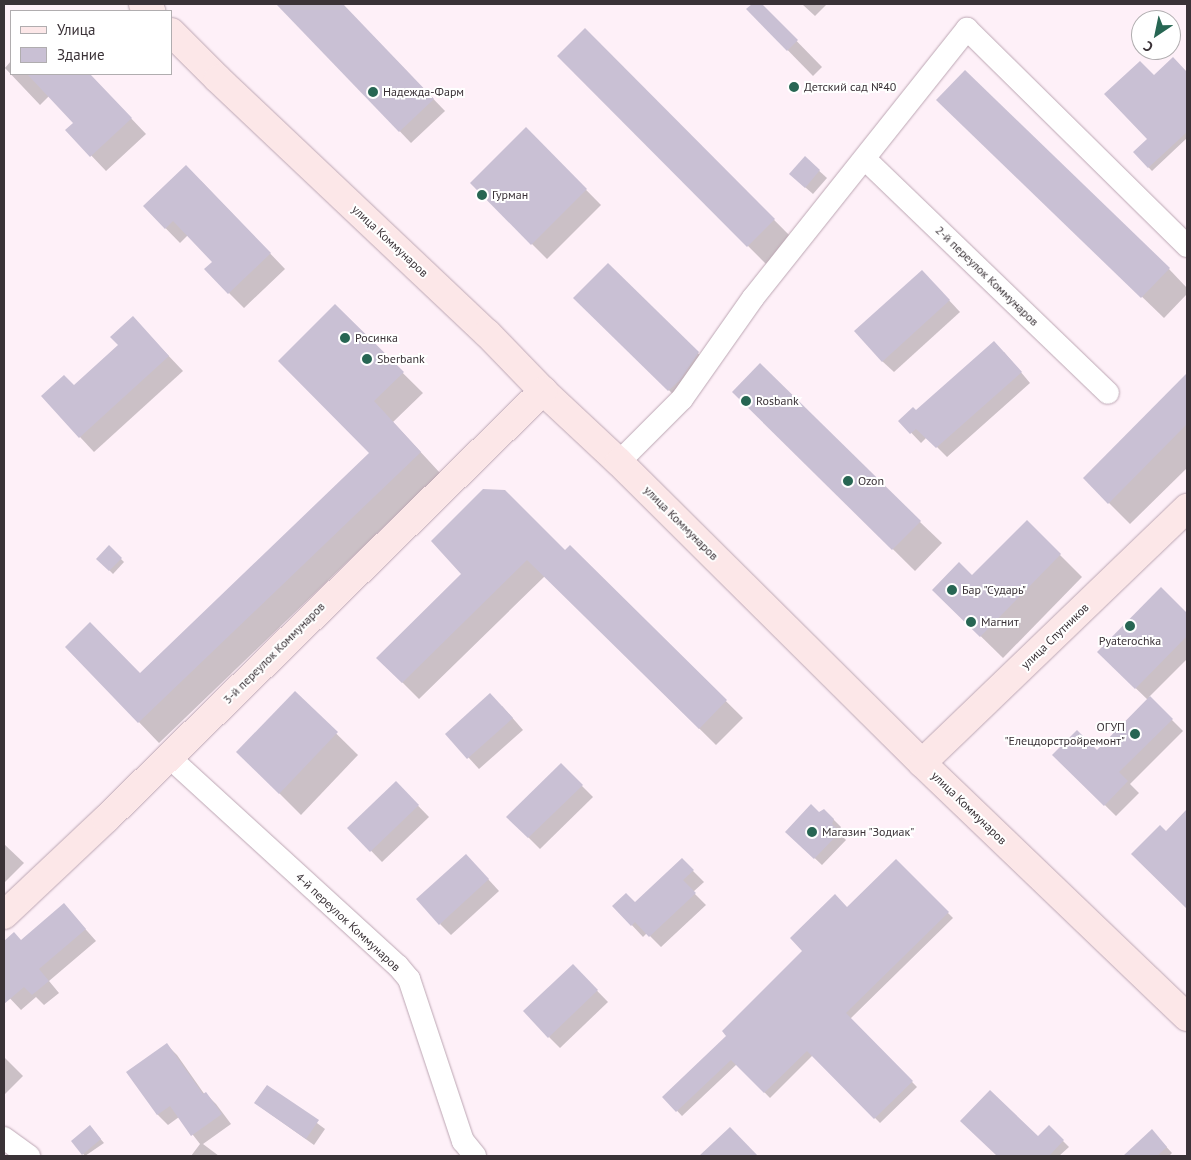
<!DOCTYPE html>
<meta charset="utf-8">
<style>
body{margin:0}
#map{position:relative;width:1191px;height:1160px;overflow:hidden;background:#fef0f8;font-family:"PT Sans",sans-serif}
div>[style]{position:absolute}
[style*='--x']{left:calc(var(--x)*1px);top:calc(var(--y)*1px);width:calc(var(--w)*1px);rotate:calc(var(--a)*1deg)}
.shadow>*{inset:0;background:#0003}
.building>*{inset:0;background:#c9c0d4}
.roads{filter:drop-shadow(0 0 1px #bca6b3) drop-shadow(0 0 1px #bca6b3)}
.street>*{height:22px;margin:-11px;padding:0 11px;transform-origin:11px;border-radius:11px;background:#fff}
.secondary>*{height:28px;margin:-14px;padding:0 14px;transform-origin:14px;border-radius:14px;background:#fce7e8}
.dots>*{width:14px;height:14px;translate:-50% -50%;box-sizing:border-box;border:2px solid #fff;border-radius:50%}
span{translate:-50% -50%;white-space:nowrap;text-align:center;line-height:1.15;-webkit-text-stroke:4px #fff;paint-order:stroke}
.poi-label{font-size:12px;color:#3a3237}
.left{translate:0 -50%;text-align:left}
.right{translate:-100% -50%;text-align:right}
.street-label{font-size:12px;color:#3a3237}
.frame{position:absolute;inset:0;border:5px solid #3a3237;pointer-events:none}
.legend{position:absolute;left:10px;top:10px;width:162px;height:65px;box-sizing:border-box;background:#fff;border:1px solid #b0adaf;margin:0;padding:6px 9px;list-style:none;font-size:15px;color:#3a3237}
.legend li{display:flex;align-items:center;gap:10px;height:25px}
.legend b{width:25px;border:1px solid #b0adaf}
.north{position:absolute;left:1131px;top:10px;width:50px;height:50px;box-sizing:border-box;background:#fff;border:1px solid #b0adaf;border-radius:50%;rotate:214deg;font-size:14px;font-weight:700;line-height:20px;text-align:center;color:#3a3237}
.north::after{content:'';display:block;margin:auto;width:18px;height:22px;background:#276653;clip-path:polygon(50% 0,100% 100%,50% 72%,0 100%)}
</style>
<div id="map">
<div class="shadow">
<i style="clip-path:polygon(278px 4px,342px 4px,445px 111px,411px 143px)"></i>
<i style="clip-path:polygon(802px 4px,827px 4px,815px 16px)"></i>
<i style="clip-path:polygon(779px 23px,822px 67px,813px 76px,770px 32px)"></i>
<i style="clip-path:polygon(585px 30px,796px 242px,770px 268px,559px 56px)"></i>
<i style="clip-path:polygon(1173px 59px,1187px 74px,1187px 138px,1152px 171px,1135px 153px,1149px 140px,1154px 77px)"></i>
<i style="clip-path:polygon(11px 61px,11px 74px,89px 74px,146px 134px,106px 171px,67px 130px,75px 123px,49px 96px,40px 105px,5px 68px)"></i>
<i style="clip-path:polygon(960px 121px,1169px 269px,1187px 288px,1187px 294px,1164px 318px)"></i>
<i style="clip-path:polygon(526px 129px,601px 205px,547px 259px,471px 183px)"></i>
<i style="clip-path:polygon(805px 158px,827px 178px,813px 194px,798px 181px)"></i>
<i style="clip-path:polygon(201px 181px,285px 269px,244px 308px,229px 293px,213px 262px,188px 235px,180px 243px,144px 206px)"></i>
<i style="clip-path:polygon(608px 265px,713px 368px,684px 405px,575px 298px)"></i>
<i style="clip-path:polygon(933px 283px,960px 312px,894px 372px,882px 361px)"></i>
<i style="clip-path:polygon(335px 306px,423px 393px,393px 422px,440px 473px,159px 743px,67px 647px,140px 675px,371px 453px)"></i>
<i style="clip-path:polygon(147px 333px,183px 371px,94px 452px,80px 437px,74px 386px,119px 345px)"></i>
<i style="clip-path:polygon(1004px 352px,1030px 383px,947px 457px,927px 437px,921px 443px,900px 421px)"></i>
<i style="clip-path:polygon(1187px 375px,1187px 468px,1130px 524px,1084px 478px)"></i>
<i style="clip-path:polygon(734px 392px,920px 522px,942px 543px,915px 571px)"></i>
<i style="clip-path:polygon(1027px 522px,1082px 577px,1003px 658px,956px 612px,972px 576px)"></i>
<i style="clip-path:polygon(109px 547px,124px 562px,113px 574px,98px 559px)"></i>
<i style="clip-path:polygon(570px 547px,743px 718px,716px 745px,545px 576px,419px 699px,378px 658px,463px 574px,565px 551px)"></i>
<i style="clip-path:polygon(1161px 588px,1187px 615px,1187px 659px,1149px 697px,1183px 731px,1130px 784px,1139px 793px,1116px 816px,1054px 755px,1097px 752px,1148px 700px,1098px 652px)"></i>
<i style="clip-path:polygon(295px 693px,358px 755px,301px 815px,260px 774px)"></i>
<i style="clip-path:polygon(502px 706px,523px 730px,479px 769px,447px 734px)"></i>
<i style="clip-path:polygon(561px 765px,593px 797px,540px 849px,508px 817px)"></i>
<i style="clip-path:polygon(396px 783px,429px 817px,382px 862px,349px 828px)"></i>
<i style="clip-path:polygon(824px 810px,841px 827px,838px 832px,846px 840px,822px 865px,787px 832px)"></i>
<i style="clip-path:polygon(1187px 811px,1187px 908px,1133px 854px,1166px 833px)"></i>
<i style="clip-path:polygon(4px 844px,24px 863px,4px 883px)"></i>
<i style="clip-path:polygon(682px 860px,704px 882px,693px 892px,706px 905px,661px 947px,647px 933px,643px 937px,614px 906px,635px 904px)"></i>
<i style="clip-path:polygon(896px 861px,953px 918px,850px 1019px,917px 1087px,880px 1123px,813px 1055px,770px 1098px,737px 1064px,682px 1116px,664px 1097px,728px 1036px,848px 908px)"></i>
<i style="clip-path:polygon(477px 867px,499px 891px,451px 935px,440px 924px)"></i>
<i style="clip-path:polygon(64px 905px,96px 941px,49px 981px,59px 993px,44px 1005px,36px 997px,21px 1010px,4px 992px,4px 979px,11px 973px,4px 964px,4px 943px,14px 934px,21px 941px)"></i>
<i style="clip-path:polygon(573px 966px,608px 1002px,560px 1048px,549px 1037px)"></i>
<i style="clip-path:polygon(167px 1045px,177px 1055px,205px 1095px,206px 1094px,216px 1104px,231px 1124px,203px 1144px,219px 1156px,191px 1156px,200px 1144px,179px 1117px,168px 1125px,158px 1115px,128px 1073px)"></i>
<i style="clip-path:polygon(4px 1057px,23px 1076px,4px 1095px)"></i>
<i style="clip-path:polygon(267px 1086px,325px 1129px,314px 1145px,255px 1103px)"></i>
<i style="clip-path:polygon(962px 1121px,1038px 1138px,1049px 1127px,1069px 1147px,1059px 1156px,998px 1156px)"></i>
<i style="clip-path:polygon(730px 1129px,756px 1156px,701px 1156px)"></i>
<i style="clip-path:polygon(93px 1130px,104px 1143px,85px 1156px,72px 1141px)"></i>
<i style="clip-path:polygon(1152px 1131px,1172px 1153px,1169px 1156px,1125px 1156px)"></i>
</div>
<div class="building">
<i style="clip-path:polygon(276px 4px,343px 4px,434px 99px,399px 132px)"></i>
<i style="clip-path:polygon(752px 4px,762px 4px,798px 40px,787px 51px,746px 9px)"></i>
<i style="clip-path:polygon(585px 28px,775px 219px,747px 247px,557px 56px)"></i>
<i style="clip-path:polygon(1173px 57px,1187px 72px,1187px 132px,1148px 168px,1133px 152px,1147px 139px,1104px 94px,1140px 61px,1154px 75px)"></i>
<i style="clip-path:polygon(965px 70px,1170px 268px,1141px 298px,936px 100px)"></i>
<i style="clip-path:polygon(27px 74px,90px 74px,132px 118px,90px 157px,65px 130px,73px 123px)"></i>
<i style="clip-path:polygon(526px 127px,587px 189px,531px 245px,470px 183px)"></i>
<i style="clip-path:polygon(805px 156px,820px 170px,805px 188px,789px 174px)"></i>
<i style="clip-path:polygon(186px 165px,271px 253px,228px 294px,204px 269px,212px 262px,173px 221px,165px 229px,143px 206px)"></i>
<i style="clip-path:polygon(608px 263px,699px 352px,680px 380px,668px 391px,573px 298px)"></i>
<i style="clip-path:polygon(922px 270px,950px 300px,882px 362px,854px 331px)"></i>
<i style="clip-path:polygon(335px 304px,404px 372px,374px 401px,421px 452px,138px 723px,65px 647px,90px 622px,140px 673px,369px 453px,278px 361px)"></i>
<i style="clip-path:polygon(133px 316px,169px 356px,79px 438px,41px 396px,64px 375px,74px 385px,118px 345px,110px 337px)"></i>
<i style="clip-path:polygon(994px 341px,1022px 372px,936px 448px,916px 429px,910px 434px,898px 421px,913px 407px,916px 410px)"></i>
<i style="clip-path:polygon(760px 363px,921px 521px,892px 550px,732px 392px)"></i>
<i style="clip-path:polygon(1187px 373px,1187px 424px,1108px 504px,1083px 478px)"></i>
<i style="clip-path:polygon(483px 489px,505px 490px,565px 550px,570px 545px,727px 700px,699px 729px,527px 560px,402px 683px,376px 658px,461px 574px,431px 541px)"></i>
<i style="clip-path:polygon(1027px 520px,1061px 554px,980px 637px,932px 590px,959px 562px,972px 575px)"></i>
<i style="clip-path:polygon(109px 545px,122px 558px,109px 571px,96px 559px)"></i>
<i style="clip-path:polygon(1161px 587px,1187px 613px,1187px 636px,1135px 689px,1097px 652px)"></i>
<i style="clip-path:polygon(295px 691px,338px 732px,279px 794px,236px 752px)"></i>
<i style="clip-path:polygon(490px 693px,513px 718px,467px 759px,445px 734px)"></i>
<i style="clip-path:polygon(1150px 696px,1173px 719px,1119px 772px,1128px 781px,1104px 806px,1052px 755px,1077px 730px,1097px 750px)"></i>
<i style="clip-path:polygon(561px 763px,583px 785px,528px 838px,506px 817px)"></i>
<i style="clip-path:polygon(396px 781px,419px 805px,370px 852px,347px 828px)"></i>
<i style="clip-path:polygon(811px 804px,819px 812px,824px 809px,834px 819px,832px 824px,840px 832px,814px 859px,785px 832px)"></i>
<i style="clip-path:polygon(1187px 809px,1187px 909px,1131px 854px,1160px 825px,1166px 831px)"></i>
<i style="clip-path:polygon(466px 854px,489px 879px,439px 925px,416px 899px)"></i>
<i style="clip-path:polygon(682px 858px,694px 870px,683px 880px,696px 893px,649px 937px,635px 922px,631px 926px,612px 906px,626px 893px,635px 902px)"></i>
<i style="clip-path:polygon(896px 859px,949px 912px,846px 1013px,913px 1081px,874px 1119px,807px 1051px,764px 1093px,731px 1060px,676px 1112px,662px 1097px,726px 1036px,722px 1031px,802px 951px,790px 938px,835px 894px,847px 907px)"></i>
<i style="clip-path:polygon(64px 903px,86px 929px,39px 969px,49px 981px,32px 995px,24px 987px,4px 1004px,4px 941px,14px 932px,21px 940px)"></i>
<i style="clip-path:polygon(573px 964px,598px 990px,548px 1038px,523px 1011px)"></i>
<i style="clip-path:polygon(167px 1043px,203px 1094px,206px 1092px,222px 1114px,191px 1136px,170px 1106px,157px 1115px,126px 1072px)"></i>
<i style="clip-path:polygon(267px 1085px,319px 1120px,306px 1139px,254px 1103px)"></i>
<i style="clip-path:polygon(990px 1090px,1038px 1136px,1049px 1125px,1064px 1140px,1049px 1156px,997px 1156px,960px 1121px)"></i>
<i style="clip-path:polygon(90px 1125px,101px 1139px,82px 1155px,71px 1141px)"></i>
<i style="clip-path:polygon(730px 1127px,758px 1156px,699px 1156px)"></i>
<i style="clip-path:polygon(1152px 1129px,1167px 1147px,1157px 1156px,1123px 1156px)"></i>
</div>
<div class="roads">
<div class="street">
<i style="--x:865;--y:159;--w:337;--a:43.9"></i>
<i style="--x:619;--y:462;--w:89;--a:-45"></i>
<i style="--x:682;--y:399;--w:123;--a:-54.9"></i>
<i style="--x:753;--y:298;--w:344;--a:-51.5"></i>
<i style="--x:967;--y:29;--w:309;--a:44.6"></i>
<i style="--x:169;--y:757;--w:310;--a:42.4"></i>
<i style="--x:398;--y:966;--w:17;--a:50"></i>
<i style="--x:409;--y:979;--w:171;--a:71.6"></i>
<i style="--x:463;--y:1141;--w:19;--a:51"></i>
<i style="--x:4;--y:1138;--w:31;--a:36"></i>
</div>
<div class="secondary">
<i style="--x:143;--y:4;--w:11;--a:41"></i>
<i style="--x:171;--y:32;--w:66;--a:45"></i>
<i style="--x:218;--y:79;--w:370;--a:43.4"></i>
<i style="--x:487;--y:333;--w:81;--a:46"></i>
<i style="--x:543;--y:391;--w:104;--a:43.1"></i>
<i style="--x:619;--y:462;--w:427;--a:44.8"></i>
<i style="--x:922;--y:763;--w:367;--a:43.8"></i>
<i style="--x:922;--y:763;--w:368;--a:-43.9"></i>
<i style="--x:4;--y:915;--w:140;--a:-43.3"></i>
<i style="--x:106;--y:819;--w:612;--a:-44.4"></i>
</div>
</div>
<div class="dots">
<i style="left:794px;top:87px;background:#276653"></i>
<i style="left:373px;top:92px;background:#276653"></i>
<i style="left:482px;top:195px;background:#276653"></i>
<i style="left:345px;top:338px;background:#276653"></i>
<i style="left:367px;top:359px;background:#276653"></i>
<i style="left:746px;top:401px;background:#276653"></i>
<i style="left:848px;top:481px;background:#276653"></i>
<i style="left:952px;top:590px;background:#276653"></i>
<i style="left:971px;top:622px;background:#276653"></i>
<i style="left:1130px;top:626px;background:#276653"></i>
<i style="left:1135px;top:734px;background:#276653"></i>
<i style="left:812px;top:832px;background:#276653"></i>
</div>
<div class="poi-label">
<span class="left" style="left:804px;top:87px">Детский сад №40</span>
<span class="left" style="left:383px;top:92px">Надежда-Фарм</span>
<span class="left" style="left:492px;top:195px">Гурман</span>
<span class="left" style="left:355px;top:338px">Росинка</span>
<span class="left" style="left:377px;top:359px">Sberbank</span>
<span class="left" style="left:756px;top:401px">Rosbank</span>
<span class="left" style="left:858px;top:481px">Ozon</span>
<span class="left" style="left:962px;top:590px">Бар "Сударь"</span>
<span class="left" style="left:981px;top:622px">Магнит</span>
<span style="left:1130px;top:641px">Pyaterochka</span>
<span class="right" style="left:1125px;top:734px">ОГУП<br>"Елецдорстройремонт"</span>
<span class="left" style="left:822px;top:832px">Магазин "Зодиак"</span>
</div>
<div class="street-label">
<span style="left:390px;top:241px;rotate:43deg">улица Коммунаров</span>
<span style="left:987px;top:276px;rotate:44deg">2-й переулок Коммунаров</span>
<span style="left:681px;top:523px;rotate:45deg">улица Коммунаров</span>
<span style="left:1055px;top:636px;rotate:-44deg">улица Спутников</span>
<span style="left:274px;top:653px;rotate:-45deg">3-й переулок Коммунаров</span>
<span style="left:969px;top:808px;rotate:44deg">улица Коммунаров</span>
<span style="left:348px;top:922px;rotate:43deg">4-й переулок Коммунаров</span>
</div>
<div class="frame"></div>
<ul class="legend">
<li><b style="height:6px;background:#fce7e8"></b>Улица</li>
<li><b style="height:14px;background:#c9c0d4"></b>Здание</li>
</ul>
<div class="north">С</div>
</div>
